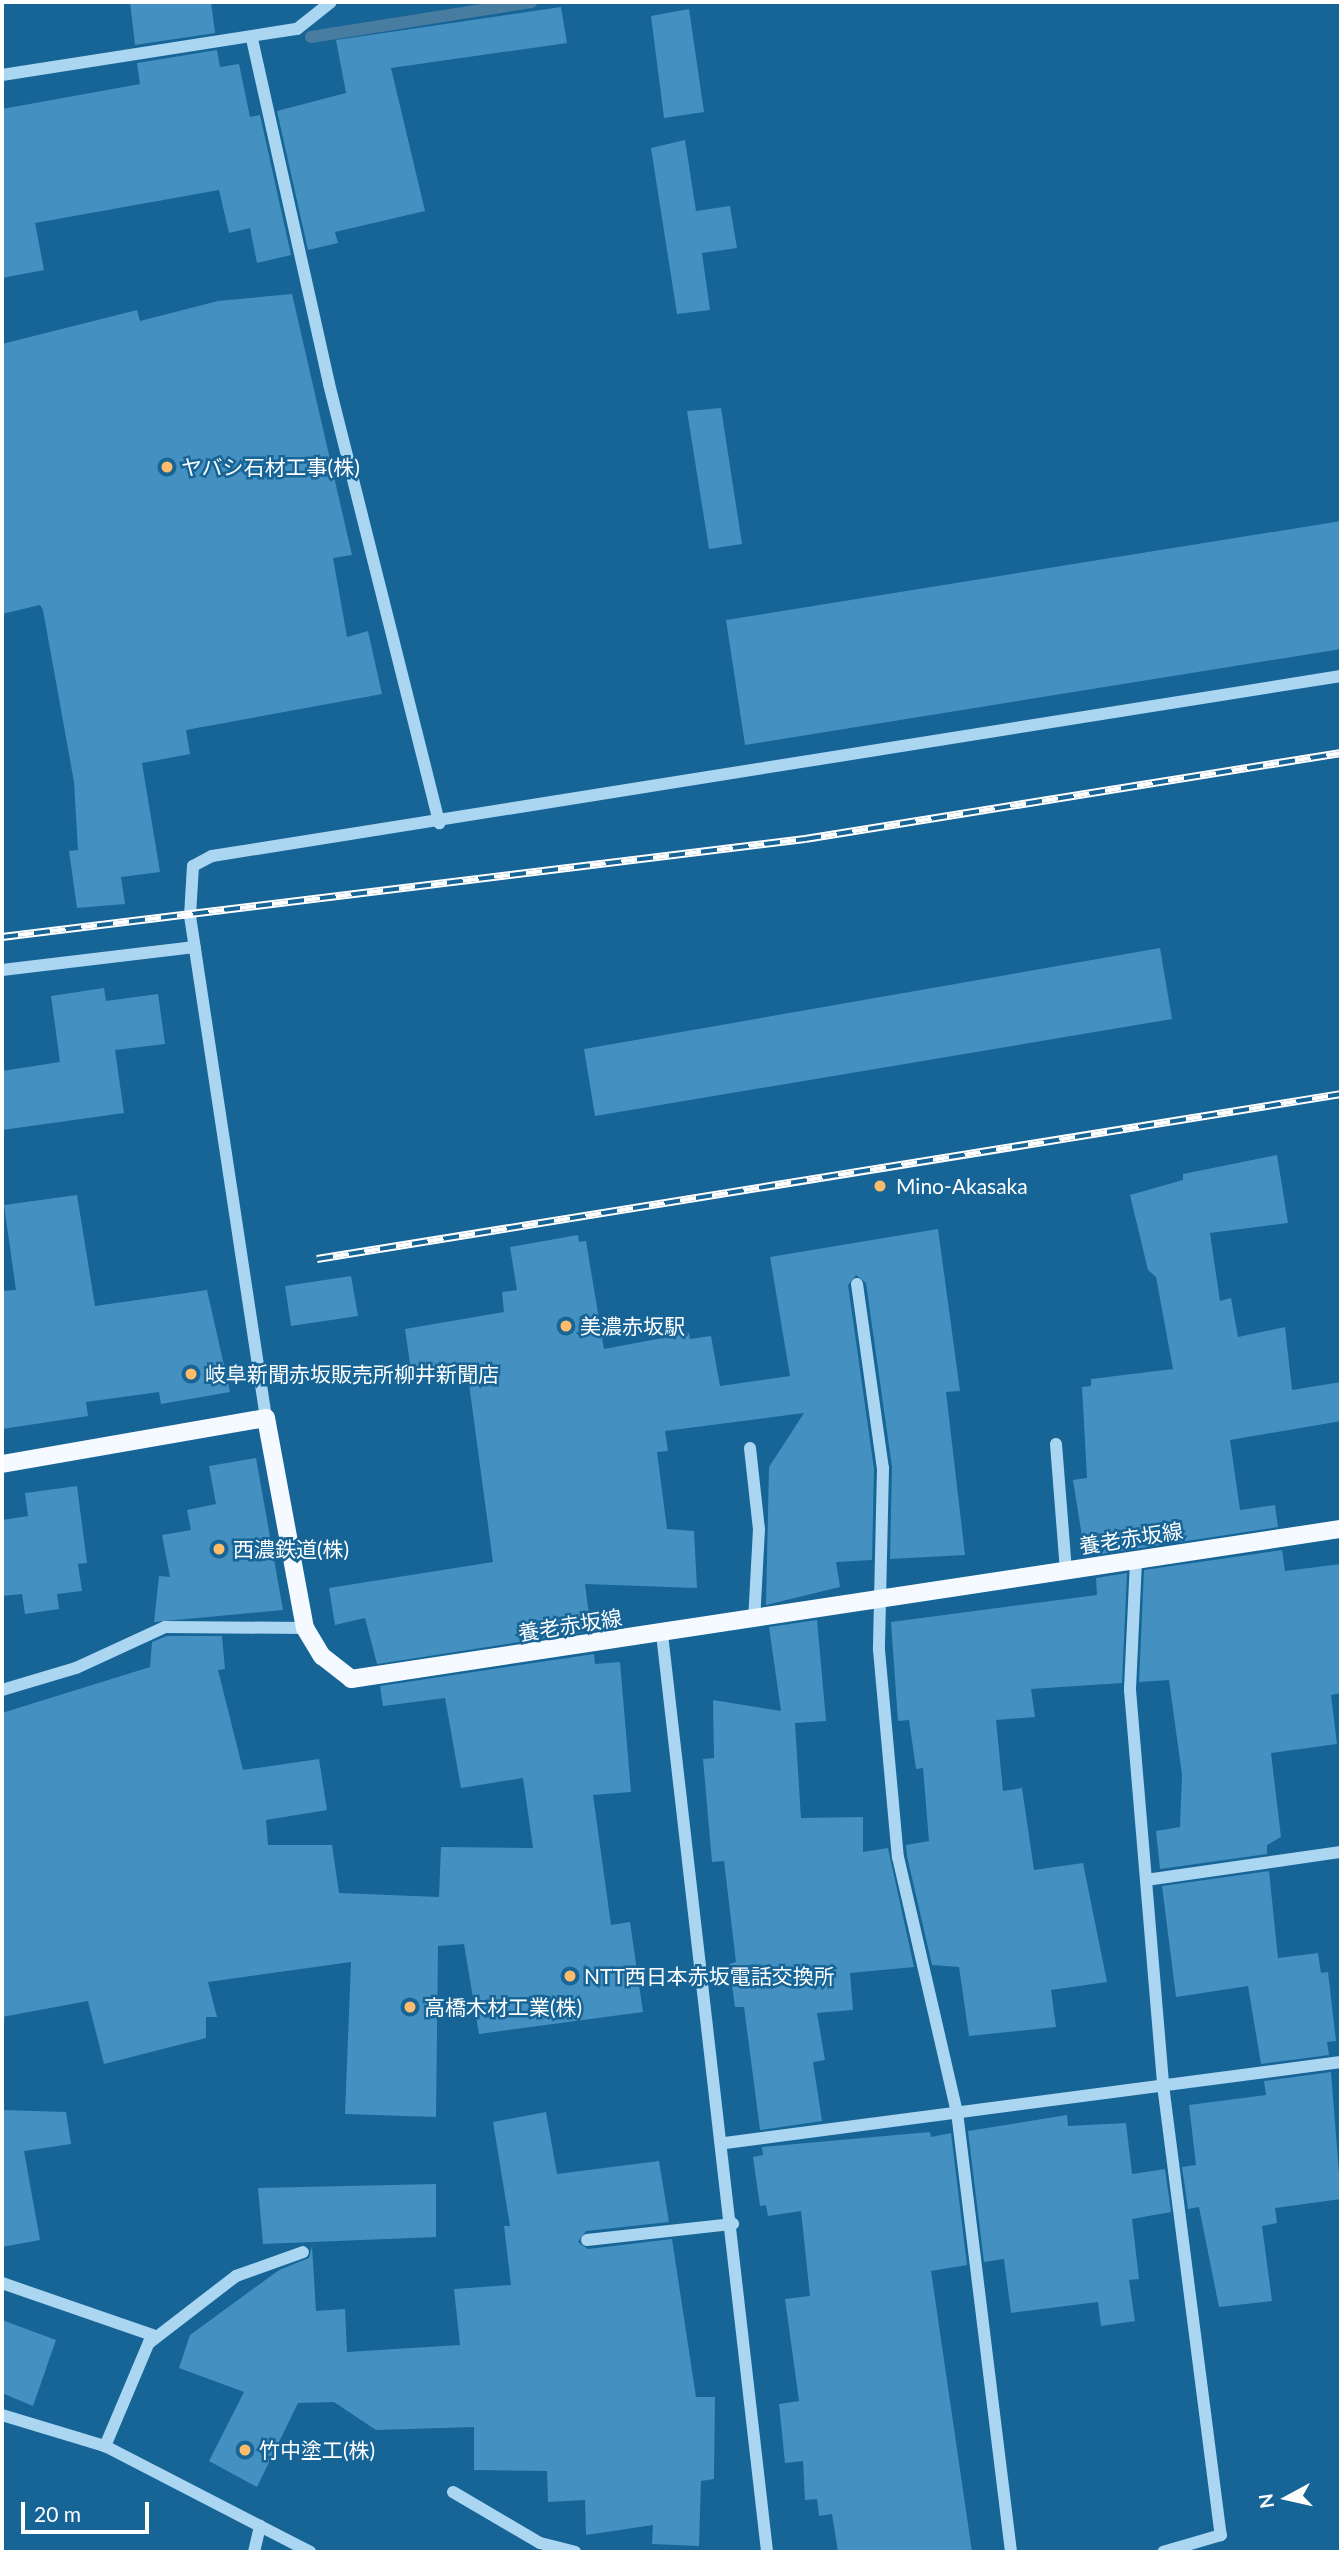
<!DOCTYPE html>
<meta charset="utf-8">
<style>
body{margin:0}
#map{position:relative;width:1343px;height:2554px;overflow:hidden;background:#176497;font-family:Lato,"Noto Sans JP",sans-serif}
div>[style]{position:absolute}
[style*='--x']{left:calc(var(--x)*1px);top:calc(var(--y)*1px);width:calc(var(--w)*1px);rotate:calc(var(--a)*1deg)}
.stream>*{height:12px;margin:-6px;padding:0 6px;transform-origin:6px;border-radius:6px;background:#487da1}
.building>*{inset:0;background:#4490c0}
.minor>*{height:12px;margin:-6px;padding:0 6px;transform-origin:6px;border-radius:6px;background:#aad6f1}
.major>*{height:18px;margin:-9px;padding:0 9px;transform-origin:9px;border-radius:9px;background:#f4faff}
.rail>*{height:8px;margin-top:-4px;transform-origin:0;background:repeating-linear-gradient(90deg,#176497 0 16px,#fff 0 32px);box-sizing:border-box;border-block:2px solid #fff}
.dots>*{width:19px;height:19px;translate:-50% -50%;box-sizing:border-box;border:4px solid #176497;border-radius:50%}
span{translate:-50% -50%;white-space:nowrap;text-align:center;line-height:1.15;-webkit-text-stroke:5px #176497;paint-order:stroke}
.poi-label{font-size:21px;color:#fff}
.left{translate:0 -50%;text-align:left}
.street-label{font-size:21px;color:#fff}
.frame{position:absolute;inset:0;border:4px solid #fff;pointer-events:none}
.north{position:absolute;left:1252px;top:2463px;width:70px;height:70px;-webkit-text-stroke:5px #176497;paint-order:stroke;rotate:262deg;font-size:19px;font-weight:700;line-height:28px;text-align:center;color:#fff}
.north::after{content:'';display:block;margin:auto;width:24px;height:32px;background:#fff;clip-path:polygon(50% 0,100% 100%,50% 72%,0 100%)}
.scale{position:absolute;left:21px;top:2502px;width:128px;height:32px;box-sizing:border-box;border:4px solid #fff;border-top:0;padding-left:9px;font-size:21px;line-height:24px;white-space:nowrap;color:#fff;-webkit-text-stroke:5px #176497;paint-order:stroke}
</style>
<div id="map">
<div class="stream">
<i style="--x:311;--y:37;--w:223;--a:-9"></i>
</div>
<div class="building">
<i style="clip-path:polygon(130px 2px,211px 2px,215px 33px,135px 45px)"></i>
<i style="clip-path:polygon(561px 7px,567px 43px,391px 68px,425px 211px,335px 232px,338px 243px,308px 250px,277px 111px,346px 93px,336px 40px)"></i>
<i style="clip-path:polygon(689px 9px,704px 112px,664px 118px,651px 16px)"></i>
<i style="clip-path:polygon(217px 50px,220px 67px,239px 64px,250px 117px,260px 115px,291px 255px,257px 263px,250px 228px,229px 233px,219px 190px,35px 223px,44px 270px,2px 278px,2px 109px,140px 84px,137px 63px)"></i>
<i style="clip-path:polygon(685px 140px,696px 211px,730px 206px,737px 248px,702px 253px,710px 310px,677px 314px,651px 148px)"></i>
<i style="clip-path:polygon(292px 294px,352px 555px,333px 558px,347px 637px,368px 631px,382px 694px,186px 730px,190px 754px,142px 763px,160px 872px,121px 877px,125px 904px,77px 908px,69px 851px,78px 850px,74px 782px,43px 610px,40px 605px,2px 614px,2px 344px,137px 310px,140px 321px,218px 301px)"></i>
<i style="clip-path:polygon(721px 408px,742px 544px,709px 549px,687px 411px)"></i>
<i style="clip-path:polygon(1341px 521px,1341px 649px,745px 745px,726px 620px)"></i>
<i style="clip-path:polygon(1160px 948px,1172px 1019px,595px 1116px,584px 1049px)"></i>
<i style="clip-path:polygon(104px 988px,106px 1001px,158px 994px,165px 1044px,115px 1050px,124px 1113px,2px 1130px,2px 1071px,60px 1062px,51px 996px)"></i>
<i style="clip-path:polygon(1277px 1155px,1288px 1223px,1210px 1233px,1220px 1301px,1231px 1298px,1238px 1337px,1285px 1327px,1292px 1390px,1341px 1382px,1341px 1421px,1230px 1440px,1240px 1510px,1275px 1505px,1278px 1527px,1094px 1555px,1093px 1549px,1084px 1549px,1073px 1480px,1087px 1478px,1082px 1387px,1091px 1386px,1091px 1379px,1173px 1369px,1156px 1277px,1148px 1270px,1130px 1195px,1183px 1180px,1183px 1174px)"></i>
<i style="clip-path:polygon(77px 1195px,95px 1306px,207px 1290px,230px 1392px,161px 1404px,159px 1392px,86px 1402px,88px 1416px,2px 1429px,2px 1291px,16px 1290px,4px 1205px)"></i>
<i style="clip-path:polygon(938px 1229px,960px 1391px,946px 1392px,965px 1555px,890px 1559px,892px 1467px,866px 1283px,856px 1275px,848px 1285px,874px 1469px,872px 1560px,836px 1562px,840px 1587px,766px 1605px,769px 1467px,804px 1413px,665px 1431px,668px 1451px,657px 1452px,667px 1529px,694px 1531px,697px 1588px,585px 1584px,591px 1631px,377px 1664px,365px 1618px,335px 1625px,329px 1588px,493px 1562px,467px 1369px,412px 1378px,405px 1329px,504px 1312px,502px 1292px,517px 1290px,510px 1247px,578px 1235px,579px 1242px,586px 1241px,604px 1349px,689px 1333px,690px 1339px,711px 1336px,720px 1386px,790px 1376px,770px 1257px)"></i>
<i style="clip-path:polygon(351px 1276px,358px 1316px,291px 1326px,285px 1286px)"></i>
<i style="clip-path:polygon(256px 1458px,283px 1610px,154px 1622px,159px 1576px,170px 1577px,162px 1535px,191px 1530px,187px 1510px,216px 1504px,209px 1466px)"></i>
<i style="clip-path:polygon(77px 1486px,87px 1563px,78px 1564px,82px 1591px,57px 1594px,59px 1609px,25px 1614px,22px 1594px,2px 1596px,2px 1520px,28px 1516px,25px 1493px)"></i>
<i style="clip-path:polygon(1282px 1550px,1285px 1571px,1341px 1564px,1341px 1693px,1331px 1695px,1337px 1744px,1271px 1753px,1281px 1837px,1267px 1845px,1267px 1854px,1160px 1869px,1156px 1831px,1180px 1827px,1182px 1775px,1169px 1680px,1139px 1682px,1144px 1570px)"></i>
<i style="clip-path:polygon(1127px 1573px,1122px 1683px,1031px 1689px,1035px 1717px,996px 1720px,1003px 1791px,1022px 1788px,1034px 1870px,1083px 1863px,1107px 1982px,1051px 1990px,1056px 2027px,969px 2036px,959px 1967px,932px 1965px,907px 1856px,906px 1845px,929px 1841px,923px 1768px,916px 1769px,909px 1720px,898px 1721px,891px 1622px,1097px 1595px,1096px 1578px)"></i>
<i style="clip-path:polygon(817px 1620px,826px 1721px,795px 1723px,801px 1818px,863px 1817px,863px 1852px,888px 1848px,914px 1967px,850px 1973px,853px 2010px,817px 2013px,825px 2060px,813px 2062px,822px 2121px,760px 2130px,744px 2007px,735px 2007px,729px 1964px,736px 1962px,724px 1861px,712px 1862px,703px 1759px,714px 1758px,713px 1700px,781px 1711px,769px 1627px)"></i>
<i style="clip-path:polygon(167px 1636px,222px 1636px,225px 1669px,218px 1670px,243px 1770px,319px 1759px,327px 1810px,266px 1820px,268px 1845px,332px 1845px,339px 1893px,439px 1897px,441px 1847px,533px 1848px,523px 1778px,461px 1788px,445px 1698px,383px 1706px,380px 1686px,594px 1654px,595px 1664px,620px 1662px,631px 1792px,593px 1795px,611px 1925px,630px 1922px,643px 2012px,479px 2034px,464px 1944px,438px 1946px,436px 2117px,345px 2114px,351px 1962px,208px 1982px,217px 2017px,206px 2017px,206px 2038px,104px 2064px,88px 2001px,2px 2017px,2px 1713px,150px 1667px,152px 1642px)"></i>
<i style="clip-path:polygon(1269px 1871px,1278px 1958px,1318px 1953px,1321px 1973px,1328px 1972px,1336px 2041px,1327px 2042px,1329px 2055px,1261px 2064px,1248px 1986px,1176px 1997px,1162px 1886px)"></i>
<i style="clip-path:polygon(1331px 2072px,1341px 2199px,1275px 2208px,1277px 2223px,1262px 2226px,1272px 2301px,1219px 2307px,1199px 2207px,1188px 2209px,1182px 2167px,1196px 2165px,1189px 2105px,1266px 2095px,1264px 2081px)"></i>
<i style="clip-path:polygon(2px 2110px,66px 2112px,71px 2144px,24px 2151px,40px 2240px,2px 2247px)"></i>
<i style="clip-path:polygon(546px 2112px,557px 2174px,659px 2161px,669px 2222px,586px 2231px,578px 2242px,588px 2249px,672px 2239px,696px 2397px,715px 2397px,714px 2479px,701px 2481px,699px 2546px,652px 2544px,653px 2525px,586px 2535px,585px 2500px,548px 2502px,547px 2471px,474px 2470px,474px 2427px,376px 2430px,334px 2402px,298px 2403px,257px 2487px,209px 2461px,244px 2392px,179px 2368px,190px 2335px,279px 2270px,309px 2258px,312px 2246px,316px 2311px,345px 2309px,347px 2352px,460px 2345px,454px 2289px,511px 2285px,504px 2226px,510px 2226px,493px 2122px)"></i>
<i style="clip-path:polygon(1067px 2115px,1068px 2126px,1126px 2123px,1132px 2174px,1165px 2169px,1171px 2212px,1132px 2219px,1139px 2279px,1129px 2280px,1135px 2321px,1101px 2326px,1098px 2302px,1011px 2313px,1004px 2259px,984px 2262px,968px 2131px)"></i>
<i style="clip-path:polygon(930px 2132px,931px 2137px,951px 2133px,967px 2265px,931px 2271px,972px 2552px,838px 2552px,832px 2514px,819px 2516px,817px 2499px,805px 2500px,803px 2461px,785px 2463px,779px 2404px,799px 2401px,785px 2299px,810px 2296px,801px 2211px,768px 2216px,766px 2205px,760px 2206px,753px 2157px,763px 2155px,762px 2147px)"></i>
<i style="clip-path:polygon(436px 2184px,436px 2237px,263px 2244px,258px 2188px)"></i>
<i style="clip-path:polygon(2px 2320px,56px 2340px,33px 2406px,2px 2393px)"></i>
</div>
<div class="minor">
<i style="--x:252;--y:39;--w:353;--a:77.4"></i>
<i style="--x:329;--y:384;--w:453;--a:75.9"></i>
<i style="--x:2;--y:75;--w:299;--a:-8.9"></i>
<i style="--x:297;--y:29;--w:43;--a:-38.5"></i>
<i style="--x:2;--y:970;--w:194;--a:-6.8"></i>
<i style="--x:857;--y:1284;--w:186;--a:82"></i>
<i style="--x:883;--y:1468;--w:182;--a:91.3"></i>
<i style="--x:879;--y:1650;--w:208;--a:84.8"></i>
<i style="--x:898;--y:1857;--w:262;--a:77"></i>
<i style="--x:957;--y:2112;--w:443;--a:83"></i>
<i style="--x:266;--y:1418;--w:508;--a:-98.61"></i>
<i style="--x:190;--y:916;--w:50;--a:-86.6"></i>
<i style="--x:193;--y:866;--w:21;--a:-28"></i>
<i style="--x:212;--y:856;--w:1143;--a:-9.06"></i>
<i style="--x:1056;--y:1444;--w:127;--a:85.5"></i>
<i style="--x:750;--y:1448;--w:81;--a:83.7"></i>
<i style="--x:759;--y:1529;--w:91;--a:93.1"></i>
<i style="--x:1136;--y:1561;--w:129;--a:92.7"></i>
<i style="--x:1130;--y:1690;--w:396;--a:85.2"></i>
<i style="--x:1163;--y:2085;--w:454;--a:82.7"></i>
<i style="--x:1221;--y:2535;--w:60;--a:163.7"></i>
<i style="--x:662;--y:1634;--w:924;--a:83.47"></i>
<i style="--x:2;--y:1690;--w:77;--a:-16.6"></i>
<i style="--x:76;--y:1668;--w:98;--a:-24.7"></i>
<i style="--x:165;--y:1627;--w:140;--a:0.4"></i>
<i style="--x:1146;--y:1880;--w:197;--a:-8.2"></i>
<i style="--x:725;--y:2143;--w:621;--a:-7.49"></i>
<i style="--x:587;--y:2240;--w:147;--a:-6.3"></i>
<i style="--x:2;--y:2283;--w:159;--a:19.1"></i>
<i style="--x:152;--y:2335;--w:121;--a:112.9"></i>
<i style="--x:105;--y:2446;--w:231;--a:27.3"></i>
<i style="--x:149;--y:2343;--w:110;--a:-37.6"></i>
<i style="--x:236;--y:2276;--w:71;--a:-19.7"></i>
<i style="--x:2;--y:2415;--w:108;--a:16.8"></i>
<i style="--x:453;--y:2492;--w:101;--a:30.4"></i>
<i style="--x:540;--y:2543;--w:36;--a:14"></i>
<i style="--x:254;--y:2552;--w:27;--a:-77"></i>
</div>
<div class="major">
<i style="--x:2;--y:1464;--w:268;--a:-9.9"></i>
<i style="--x:266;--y:1418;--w:214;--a:79.5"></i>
<i style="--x:305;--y:1628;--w:33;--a:59"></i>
<i style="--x:322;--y:1656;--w:37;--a:38"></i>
<i style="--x:351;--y:1679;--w:1001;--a:-8.62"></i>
</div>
<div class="rail">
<i style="--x:2;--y:937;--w:809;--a:-6.96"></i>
<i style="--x:805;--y:839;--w:543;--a:-9.12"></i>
<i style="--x:317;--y:1259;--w:1037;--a:-9.15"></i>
</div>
<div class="dots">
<i style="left:167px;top:467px;background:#ffbc6a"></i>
<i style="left:880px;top:1186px;background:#ffbc6a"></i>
<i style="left:566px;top:1326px;background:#ffbc6a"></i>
<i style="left:191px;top:1374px;background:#ffbc6a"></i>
<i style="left:219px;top:1549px;background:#ffbc6a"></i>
<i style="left:570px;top:1976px;background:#ffbc6a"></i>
<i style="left:410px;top:2007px;background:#ffbc6a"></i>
<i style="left:245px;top:2450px;background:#ffbc6a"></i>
</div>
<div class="poi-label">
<span class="left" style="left:181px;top:467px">ヤバシ石材工事(株)</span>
<span class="left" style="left:896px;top:1186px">Mino-Akasaka</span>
<span class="left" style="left:580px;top:1326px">美濃赤坂駅</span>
<span class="left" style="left:205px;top:1374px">岐阜新聞赤坂販売所柳井新聞店</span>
<span class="left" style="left:233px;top:1549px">西濃鉄道(株)</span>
<span class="left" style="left:584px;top:1976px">NTT西日本赤坂電話交換所</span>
<span class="left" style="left:424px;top:2007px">高橋木材工業(株)</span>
<span class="left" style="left:259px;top:2450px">竹中塗工(株)</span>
</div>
<div class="street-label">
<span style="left:1131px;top:1538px;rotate:-9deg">養老赤坂線</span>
<span style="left:570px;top:1625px;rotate:-9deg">養老赤坂線</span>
</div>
<div class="frame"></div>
<div class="north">N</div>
<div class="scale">20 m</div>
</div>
